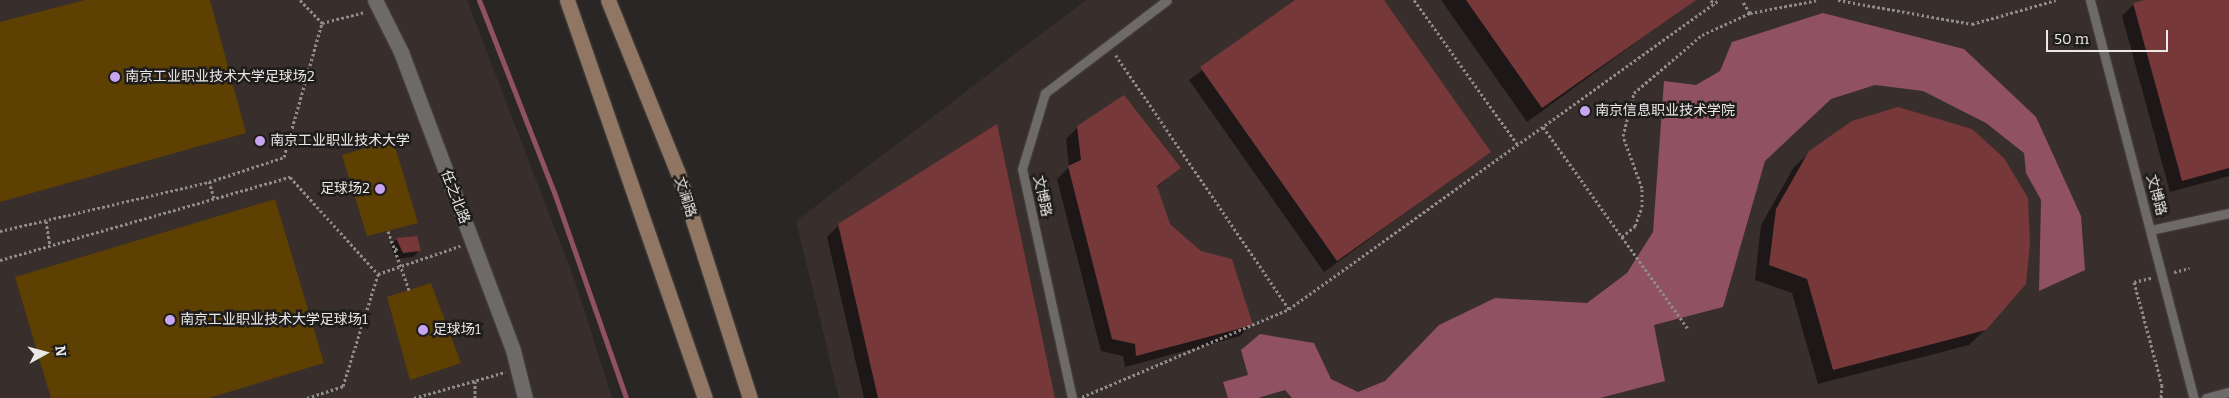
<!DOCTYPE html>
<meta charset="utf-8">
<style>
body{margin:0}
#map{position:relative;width:2229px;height:398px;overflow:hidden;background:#292625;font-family:Bitter,"Noto Sans SC",serif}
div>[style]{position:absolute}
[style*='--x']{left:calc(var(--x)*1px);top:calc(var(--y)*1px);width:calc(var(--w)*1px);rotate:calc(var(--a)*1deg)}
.built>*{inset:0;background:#382e2b}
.green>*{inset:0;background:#5f4003}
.water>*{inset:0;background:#905164}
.shadow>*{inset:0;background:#0007}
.stream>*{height:5px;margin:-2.5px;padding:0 2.5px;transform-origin:2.5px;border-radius:2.5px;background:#905164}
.building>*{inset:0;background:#77383a}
.path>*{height:3px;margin-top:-1.5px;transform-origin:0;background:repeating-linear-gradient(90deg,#8f8c8b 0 2.5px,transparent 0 5px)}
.roads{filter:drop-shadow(0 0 1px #464342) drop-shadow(0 0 1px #464342)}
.lane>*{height:9px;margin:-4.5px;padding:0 4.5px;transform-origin:4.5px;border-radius:4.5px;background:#6e6a69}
.street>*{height:15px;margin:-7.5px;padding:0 7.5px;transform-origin:7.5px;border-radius:7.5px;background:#6e6a69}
.secondary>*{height:15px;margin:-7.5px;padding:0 7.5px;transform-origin:7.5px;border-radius:7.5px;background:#907663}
.dots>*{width:14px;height:14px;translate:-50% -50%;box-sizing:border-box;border:2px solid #1f1d1c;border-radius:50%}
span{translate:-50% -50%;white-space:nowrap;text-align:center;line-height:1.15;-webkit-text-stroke:5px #1f1d1c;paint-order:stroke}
.poi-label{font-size:14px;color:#ebe9e8}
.left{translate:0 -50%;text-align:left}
.right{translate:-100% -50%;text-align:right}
.street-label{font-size:14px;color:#ebe9e8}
.north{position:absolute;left:20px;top:328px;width:50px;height:50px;-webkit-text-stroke:4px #1f1d1c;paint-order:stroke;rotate:83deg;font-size:14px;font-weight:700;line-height:20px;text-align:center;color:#ebe9e8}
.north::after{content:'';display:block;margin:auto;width:18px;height:22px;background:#ebe9e8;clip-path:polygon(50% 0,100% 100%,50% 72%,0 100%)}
.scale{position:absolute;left:2046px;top:30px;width:122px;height:22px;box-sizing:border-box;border:2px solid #ebe9e8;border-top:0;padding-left:6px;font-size:15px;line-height:18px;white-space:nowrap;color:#ebe9e8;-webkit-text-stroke:4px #1f1d1c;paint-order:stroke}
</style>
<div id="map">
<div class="built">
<i style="clip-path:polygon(0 0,467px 0,575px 281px,612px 398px,0 398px)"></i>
<i style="clip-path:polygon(1086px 0,2229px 0,2229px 398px,839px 398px,796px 221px)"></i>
</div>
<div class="green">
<i style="clip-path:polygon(85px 0,210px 0,246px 133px,0 202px,0 22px)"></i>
<i style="clip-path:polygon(393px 140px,418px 223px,367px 236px,342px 155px)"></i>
<i style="clip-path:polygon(275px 199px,324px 363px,209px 398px,51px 398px,15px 277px)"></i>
<i style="clip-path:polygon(431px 283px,461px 363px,410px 380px,387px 297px)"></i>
</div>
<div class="water">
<i style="clip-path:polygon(1823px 13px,1964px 49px,2036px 117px,2081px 216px,2085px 270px,2039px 291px,2041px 200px,2026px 173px,2024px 153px,1986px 123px,1923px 91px,1875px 85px,1831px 99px,1765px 161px,1723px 307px,1654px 325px,1665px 381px,1600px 398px,1292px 398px,1285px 390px,1258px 398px,1228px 398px,1223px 382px,1248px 375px,1241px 350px,1260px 334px,1314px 343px,1331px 379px,1358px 392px,1385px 381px,1439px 325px,1495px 298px,1587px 303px,1627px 273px,1653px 232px,1664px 81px,1696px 85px,1720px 71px,1732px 42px)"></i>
</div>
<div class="shadow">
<i style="clip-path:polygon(1297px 0,1383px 0,1489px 152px,1324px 272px,1189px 80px)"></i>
<i style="clip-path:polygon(1441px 0,1692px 0,1693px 1px,1527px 122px)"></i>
<i style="clip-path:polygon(2149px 0,2229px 0,2229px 176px,2170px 192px,2122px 16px,2134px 4px)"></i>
<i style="clip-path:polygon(1078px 127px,1180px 168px,1156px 188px,1169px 225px,1251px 324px,1240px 336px,1125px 367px,1123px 356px,1101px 351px,1057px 179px,1069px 167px,1066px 139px)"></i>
<i style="clip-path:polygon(1810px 152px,1985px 330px,1969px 345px,1818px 384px,1792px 293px,1755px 280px,1761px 225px,1794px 167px)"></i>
<i style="clip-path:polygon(839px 225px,1053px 398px,864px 398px,827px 237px)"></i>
<i style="clip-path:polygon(397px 239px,420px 250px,413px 257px,396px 259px,390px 245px)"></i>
</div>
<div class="stream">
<i style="--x:479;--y:0;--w:206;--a:68.7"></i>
<i style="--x:554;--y:192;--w:218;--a:70.7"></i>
</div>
<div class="building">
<i style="clip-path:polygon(1295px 0,1384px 0,1491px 152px,1337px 261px,1200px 67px)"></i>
<i style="clip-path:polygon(1466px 0,1696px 0,1542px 108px)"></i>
<i style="clip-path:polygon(2144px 0,2229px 0,2229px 168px,2182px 181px,2133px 3px)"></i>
<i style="clip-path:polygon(1124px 95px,1181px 168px,1157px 186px,1170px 224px,1201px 251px,1232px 259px,1253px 325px,1136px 356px,1135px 344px,1112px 339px,1068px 166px,1081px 160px,1077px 126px)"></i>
<i style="clip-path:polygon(1898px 107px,1972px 129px,2004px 158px,2028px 198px,2030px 244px,2026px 284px,1986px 330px,1833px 370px,1807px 279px,1769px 265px,1776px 209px,1809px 151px,1852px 121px)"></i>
<i style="clip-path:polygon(997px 124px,1055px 398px,878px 398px,838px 224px)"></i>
<i style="clip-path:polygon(417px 236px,421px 251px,403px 253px,396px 238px)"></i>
</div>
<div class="path">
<i style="--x:300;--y:0;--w:32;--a:46"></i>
<i style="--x:1414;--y:0;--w:178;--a:54.4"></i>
<i style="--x:1711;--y:0;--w:6;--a:59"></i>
<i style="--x:1838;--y:0;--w:136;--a:10.2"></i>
<i style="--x:1972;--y:24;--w:87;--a:-15.9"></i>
<i style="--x:1750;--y:13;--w:69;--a:-10.8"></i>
<i style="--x:322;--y:23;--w:44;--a:-14.3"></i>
<i style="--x:1543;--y:127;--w:250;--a:54.3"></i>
<i style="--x:214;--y:198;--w:17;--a:-107"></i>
<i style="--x:209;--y:182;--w:79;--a:-18.4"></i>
<i style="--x:284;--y:157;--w:139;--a:-74.2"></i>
<i style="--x:46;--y:221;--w:24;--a:81"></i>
<i style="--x:0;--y:231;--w:215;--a:-13.2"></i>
<i style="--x:388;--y:231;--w:63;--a:70.4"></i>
<i style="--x:1622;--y:237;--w:17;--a:-40"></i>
<i style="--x:1635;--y:226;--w:20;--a:-70"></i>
<i style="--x:1642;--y:207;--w:19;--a:-90"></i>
<i style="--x:1642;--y:188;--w:55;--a:-110.1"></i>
<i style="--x:1623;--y:136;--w:44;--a:-75.7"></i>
<i style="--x:1634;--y:93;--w:89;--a:-40.5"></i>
<i style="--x:1702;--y:35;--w:53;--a:-24.6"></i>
<i style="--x:1750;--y:13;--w:15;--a:-122"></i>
<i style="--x:395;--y:249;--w:5;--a:-11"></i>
<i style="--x:0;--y:260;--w:302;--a:-16"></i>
<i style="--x:290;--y:177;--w:131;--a:47.8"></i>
<i style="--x:2174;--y:272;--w:16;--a:-14"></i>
<i style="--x:2151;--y:278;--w:17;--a:167"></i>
<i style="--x:2134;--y:282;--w:107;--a:74.8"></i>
<i style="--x:2162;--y:385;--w:13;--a:94"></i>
<i style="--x:1289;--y:309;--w:530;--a:-35.7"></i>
<i style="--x:475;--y:381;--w:17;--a:90"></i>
<i style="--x:1082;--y:397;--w:225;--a:-23"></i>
<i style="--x:1289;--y:309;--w:309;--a:-124.3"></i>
<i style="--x:307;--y:398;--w:38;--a:-18"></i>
<i style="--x:343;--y:386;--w:117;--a:-72.6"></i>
<i style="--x:378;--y:274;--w:87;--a:-18.9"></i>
<i style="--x:414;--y:398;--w:95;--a:-15.9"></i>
</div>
<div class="roads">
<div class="lane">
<i style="--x:2090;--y:0;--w:411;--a:75.4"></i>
<i style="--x:2151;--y:230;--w:80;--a:-12.3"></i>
<i style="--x:1072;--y:398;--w:234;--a:-102.3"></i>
<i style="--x:1022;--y:169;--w:79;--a:-73.2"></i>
<i style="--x:1045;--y:93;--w:153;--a:-37.3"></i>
<i style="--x:2206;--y:398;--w:24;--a:-15"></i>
</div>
<div class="street">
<i style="--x:375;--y:0;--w:58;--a:63.4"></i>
<i style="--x:401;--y:52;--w:318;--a:69.4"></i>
<i style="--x:513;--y:350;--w:49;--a:76"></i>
</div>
<div class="secondary">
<i style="--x:567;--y:0;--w:421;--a:70.9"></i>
<i style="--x:608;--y:0;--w:187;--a:68"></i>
<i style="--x:678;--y:173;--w:236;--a:72.3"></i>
</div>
</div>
<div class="dots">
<i style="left:115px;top:77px;background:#c6a6f0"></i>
<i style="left:1585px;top:111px;background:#c6a6f0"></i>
<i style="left:260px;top:141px;background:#c6a6f0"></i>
<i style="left:380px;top:189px;background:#c6a6f0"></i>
<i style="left:170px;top:320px;background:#c6a6f0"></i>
<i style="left:423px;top:330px;background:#c6a6f0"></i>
</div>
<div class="poi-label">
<span class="left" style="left:125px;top:77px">南京工业职业技术大学足球场2</span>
<span class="left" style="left:1595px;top:111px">南京信息职业技术学院</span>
<span class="left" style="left:270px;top:141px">南京工业职业技术大学</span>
<span class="right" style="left:370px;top:189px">足球场2</span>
<span class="left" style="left:180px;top:320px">南京工业职业技术大学足球场1</span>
<span class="left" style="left:433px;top:330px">足球场1</span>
</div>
<div class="street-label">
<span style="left:2156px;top:195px;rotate:75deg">文博路</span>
<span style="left:1042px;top:196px;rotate:78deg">文博路</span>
<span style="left:455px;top:197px;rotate:69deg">任之北路</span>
<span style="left:685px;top:197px;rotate:72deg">文澜路</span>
</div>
<div class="north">N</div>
<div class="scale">50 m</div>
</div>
